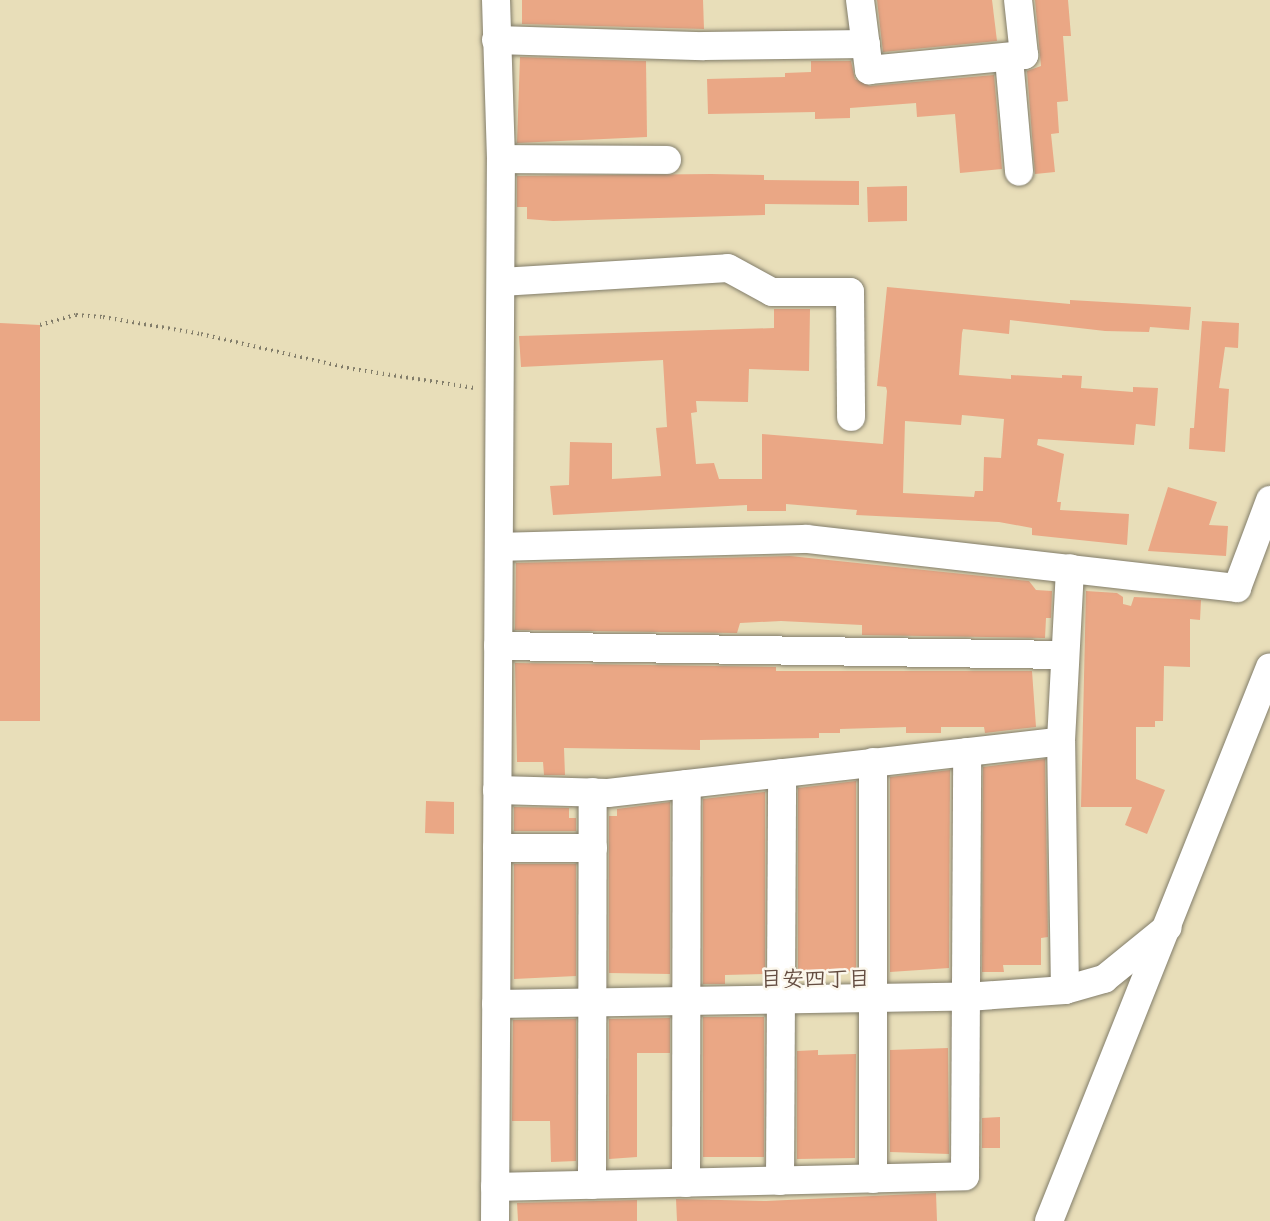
<!DOCTYPE html>
<meta charset="utf-8">
<style>
body{margin:0}
#map{position:relative;width:1270px;height:1221px;overflow:hidden;background:#e8deb9;font-family:Mynerve,"Klee One",sans-serif}
div>[style]{position:absolute}
[style*='--x']{left:calc(var(--x)*1px);top:calc(var(--y)*1px);width:calc(var(--w)*1px);rotate:calc(var(--a)*1deg)}
.building>*{inset:0;background:#eaa785}
.path>*{height:4px;margin-top:-2px;transform-origin:0;background:repeating-linear-gradient(90deg,#827d6a 0 1.5px,transparent 0 6px)}
.roads{filter:drop-shadow(0 0 2px #827d6a) drop-shadow(0 0 2px #827d6a)}
.street>*{height:28px;margin:-14px;padding:0 14px;transform-origin:14px;border-radius:14px;background:#fff}
span{translate:-50% -50%;white-space:nowrap;text-align:center;line-height:1.15;-webkit-text-stroke:5px #fbf7ec;paint-order:stroke}
.neighbourhood-label{font-size:22px;color:#644d41;font-weight:700}
</style>
<div id="map">
<div class="building">
<i style="clip-path:polygon(522px 0,703px 0,704px 29px,522px 24px)"></i>
<i style="clip-path:polygon(877px 0,992px 0,997px 41px,883px 52px)"></i>
<i style="clip-path:polygon(1035px 0,1068px 0,1071px 36px,1063px 36px,1068px 101px,1057px 102px,1059px 133px,1051px 134px,1055px 172px,1035px 174px,1027px 71px,1041px 66px)"></i>
<i style="clip-path:polygon(520px 57px,646px 61px,647px 137px,517px 143px)"></i>
<i style="clip-path:polygon(811px 61px,851px 61px,855px 79px,870px 86px,994px 75px,1002px 169px,960px 173px,955px 114px,917px 117px,916px 103px,850px 108px,850px 118px,815px 119px,815px 112px,708px 114px,707px 79px,785px 77px,785px 73px,811px 72px)"></i>
<i style="clip-path:polygon(711px 174px,764px 175px,764px 180px,859px 181px,859px 205px,765px 204px,765px 215px,553px 221px,527px 219px,527px 207px,517px 207px,517px 176px)"></i>
<i style="clip-path:polygon(907px 186px,907px 221px,868px 222px,867px 187px)"></i>
<i style="clip-path:polygon(evenodd,887px 287px,1070px 304px,1070px 300px,1191px 307px,1189px 330px,1150px 327px,1149px 332px,1105px 331px,1010px 320px,1009px 334px,963px 329px,962px 333px,959px 375px,1011px 379px,1011px 375px,1062px 378px,1062px 375px,1082px 376px,1081px 388px,1133px 392px,1133px 387px,1158px 388px,1155px 426px,1136px 424px,1134px 445px,1038px 439px,1037px 445px,1064px 454px,1057px 502px,1061px 502px,1060px 510px,1129px 514px,1127px 545px,1032px 535px,1032px 528px,999px 522px,856px 515px,857px 510px,786px 504px,786px 511px,747px 511px,747px 505px,553px 515px,550px 486px,569px 485px,570px 442px,612px 443px,612px 479px,661px 476px,656px 428px,667px 427px,663px 360px,521px 367px,519px 336px,774px 328px,774px 309px,810px 309px,809px 371px,749px 369px,748px 402px,696px 401px,697px 412px,691px 413px,696px 464px,714px 463px,719px 479px,762px 479px,762px 434px,883px 444px,887px 391px,886px 387px,877px 386px,887px 287px,962px 415px,1004px 419px,1001px 458px,984px 457px,983px 491px,975px 491px,974px 497px,903px 493px,905px 421px,961px 425px,962px 415px)"></i>
<i style="clip-path:polygon(1202px 321px,1239px 323px,1238px 348px,1225px 347px,1219px 388px,1229px 389px,1225px 452px,1189px 449px,1190px 428px,1194px 428px)"></i>
<i style="clip-path:polygon(0 323px,40px 325px,40px 721px,0 721px)"></i>
<i style="clip-path:polygon(1168px 487px,1217px 502px,1209px 525px,1228px 526px,1226px 556px,1148px 551px)"></i>
<i style="clip-path:polygon(790px 556px,1029px 581px,1036px 590px,1052px 591px,1051px 618px,1046px 618px,1045px 638px,862px 635px,862px 625px,781px 621px,740px 623px,737px 633px,515px 630px,516px 563px)"></i>
<i style="clip-path:polygon(1086px 591px,1117px 593px,1123px 597px,1123px 604px,1131px 606px,1134px 597px,1201px 600px,1200px 620px,1190px 619px,1190px 667px,1164px 666px,1163px 721px,1155px 721px,1155px 727px,1136px 727px,1136px 779px,1165px 790px,1147px 834px,1125px 825px,1132px 807px,1081px 807px)"></i>
<i style="clip-path:polygon(515px 663px,776px 667px,776px 671px,1032px 671px,1036px 727px,985px 733px,984px 727px,941px 727px,941px 733px,906px 733px,906px 727px,840px 729px,840px 733px,819px 733px,819px 738px,700px 740px,700px 750px,564px 748px,565px 775px,544px 775px,543px 762px,517px 762px)"></i>
<i style="clip-path:polygon(1045px 759px,1048px 937px,1041px 938px,1041px 965px,1003px 965px,1004px 972px,982px 972px,983px 767px)"></i>
<i style="clip-path:polygon(950px 770px,949px 968px,890px 972px,890px 777px)"></i>
<i style="clip-path:polygon(856px 781px,856px 971px,798px 974px,798px 788px)"></i>
<i style="clip-path:polygon(765px 792px,765px 974px,725px 975px,725px 984px,703px 984px,703px 799px)"></i>
<i style="clip-path:polygon(426px 801px,454px 802px,454px 834px,425px 833px)"></i>
<i style="clip-path:polygon(670px 802px,670px 974px,609px 973px,609px 816px,617px 816px,617px 809px)"></i>
<i style="clip-path:polygon(514px 807px,569px 808px,569px 818px,576px 818px,576px 831px,514px 831px)"></i>
<i style="clip-path:polygon(514px 864px,576px 864px,576px 976px,514px 979px)"></i>
<i style="clip-path:polygon(703px 1017px,764px 1017px,764px 1157px,703px 1157px)"></i>
<i style="clip-path:polygon(670px 1018px,670px 1053px,637px 1053px,637px 1157px,609px 1159px,609px 1019px)"></i>
<i style="clip-path:polygon(576px 1019px,576px 1161px,551px 1162px,550px 1121px,512px 1121px,513px 1020px)"></i>
<i style="clip-path:polygon(948px 1048px,949px 1154px,890px 1152px,890px 1050px)"></i>
<i style="clip-path:polygon(818px 1050px,818px 1055px,856px 1054px,855px 1158px,797px 1159px,797px 1051px)"></i>
<i style="clip-path:polygon(1000px 1117px,1000px 1148px,982px 1148px,982px 1118px)"></i>
<i style="clip-path:polygon(936px 1193px,937px 1221px,677px 1221px,676px 1199px,766px 1201px)"></i>
<i style="clip-path:polygon(637px 1200px,637px 1221px,518px 1221px,517px 1203px)"></i>
</div>
<div class="path">
<i style="--x:40;--y:325;--w:37;--a:-16"></i>
<i style="--x:76;--y:315;--w:27;--a:4"></i>
<i style="--x:103;--y:317;--w:99;--a:9.8"></i>
<i style="--x:201;--y:334;--w:156;--a:13"></i>
<i style="--x:353;--y:369;--w:123;--a:8.9"></i>
</div>
<div class="roads">
<div class="street">
<i style="--x:860;--y:0;--w:71;--a:82.7"></i>
<i style="--x:869;--y:70;--w:156;--a:-5.5"></i>
<i style="--x:1024;--y:55;--w:55;--a:-96.2"></i>
<i style="--x:496;--y:40;--w:208;--a:1.7"></i>
<i style="--x:704;--y:46;--w:162;--a:-0.7"></i>
<i style="--x:1009;--y:59;--w:113;--a:84.9"></i>
<i style="--x:501;--y:159;--w:166;--a:0.3"></i>
<i style="--x:501;--y:282;--w:227;--a:-3.5"></i>
<i style="--x:728;--y:268;--w:50;--a:28.6"></i>
<i style="--x:772;--y:292;--w:78;--a:0"></i>
<i style="--x:850;--y:292;--w:125;--a:89.5"></i>
<i style="--x:500;--y:547;--w:307;--a:-1.5"></i>
<i style="--x:807;--y:539;--w:433;--a:6.5"></i>
<i style="--x:1237;--y:588;--w:94;--a:-69.4"></i>
<i style="--x:498;--y:646;--w:567;--a:0.91"></i>
<i style="--x:873;--y:762;--w:417;--a:90"></i>
<i style="--x:497;--y:790;--w:111;--a:1.5"></i>
<i style="--x:608;--y:793;--w:456;--a:-6.5"></i>
<i style="--x:497;--y:848;--w:96;--a:0"></i>
<i style="--x:1065;--y:990;--w:249;--a:-90.9"></i>
<i style="--x:1061;--y:741;--w:173;--a:-87"></i>
<i style="--x:496;--y:1004;--w:471;--a:-0.9"></i>
<i style="--x:967;--y:997;--w:98;--a:-4.1"></i>
<i style="--x:1065;--y:990;--w:41;--a:-15.8"></i>
<i style="--x:1104;--y:979;--w:82;--a:-39.1"></i>
<i style="--x:780;--y:1181;--w:408;--a:-89.7"></i>
<i style="--x:686;--y:1183;--w:399;--a:-89.9"></i>
<i style="--x:592;--y:1185;--w:393;--a:-89.9"></i>
<i style="--x:495;--y:1187;--w:470;--a:-1.3"></i>
<i style="--x:965;--y:1176;--w:424;--a:-89.7"></i>
<i style="--x:495;--y:1221;--w:1062;--a:-89.68"></i>
<i style="--x:501;--y:159;--w:159;--a:-91.8"></i>
<i style="--x:1049;--y:1221;--w:596;--a:-68.25"></i>
</div>
</div>
<div class="neighbourhood-label">
<span style="left:815px;top:981px">目安四丁目</span>
</div>
</div>
